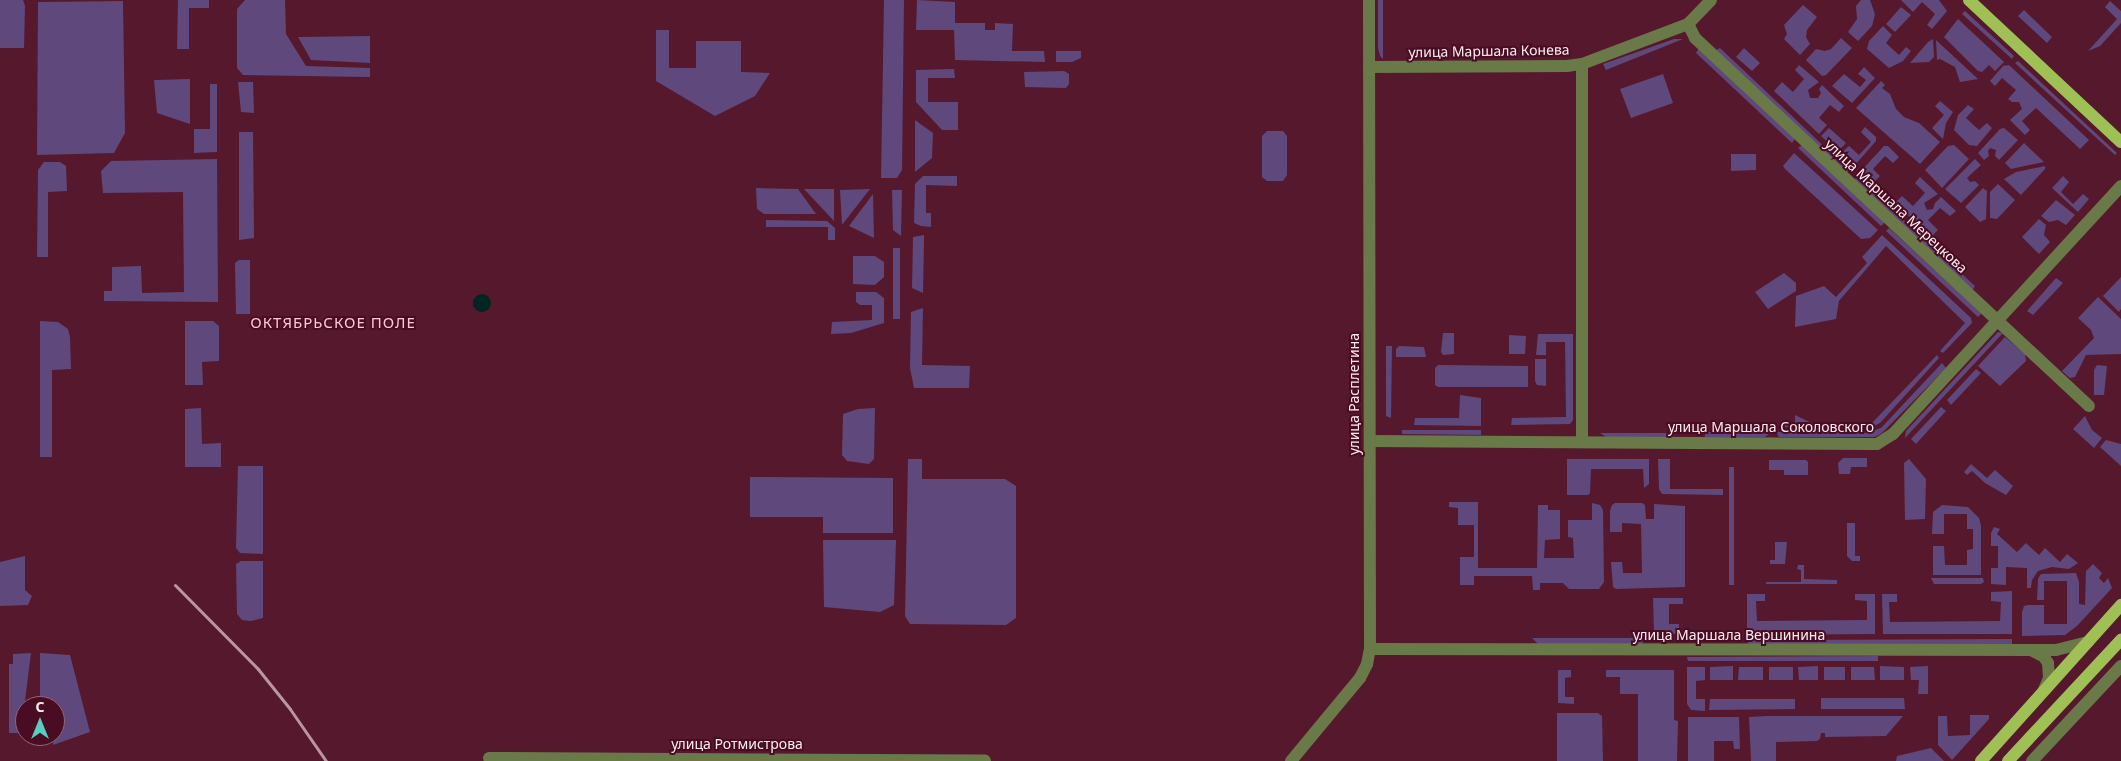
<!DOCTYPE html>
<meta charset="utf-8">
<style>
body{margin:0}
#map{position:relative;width:2121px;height:761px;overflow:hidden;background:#56182d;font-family:"Noto Sans",sans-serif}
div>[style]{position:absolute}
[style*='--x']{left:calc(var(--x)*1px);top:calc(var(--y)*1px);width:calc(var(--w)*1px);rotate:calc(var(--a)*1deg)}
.green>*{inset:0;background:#5f487b}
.water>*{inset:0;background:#012622}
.round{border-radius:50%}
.minor>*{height:12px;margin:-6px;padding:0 6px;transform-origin:6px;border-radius:6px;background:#697948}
.major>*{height:12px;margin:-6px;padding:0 6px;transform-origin:6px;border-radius:6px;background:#9fc055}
.rail>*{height:3px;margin:-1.5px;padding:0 1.5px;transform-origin:1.5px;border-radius:1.5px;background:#ba96a1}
span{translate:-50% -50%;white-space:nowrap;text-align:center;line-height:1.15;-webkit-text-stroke:4px #4a0c23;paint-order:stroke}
.street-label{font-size:14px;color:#ffeef1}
.neighbourhood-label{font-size:15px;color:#fbcbd6;letter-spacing:1px}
.north{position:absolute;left:15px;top:696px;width:50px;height:50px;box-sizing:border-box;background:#4a0c23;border:1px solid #926675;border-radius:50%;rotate:0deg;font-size:14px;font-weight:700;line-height:20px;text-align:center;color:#ffeef1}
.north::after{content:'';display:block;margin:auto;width:18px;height:22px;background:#59cebf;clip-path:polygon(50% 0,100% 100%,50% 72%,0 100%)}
</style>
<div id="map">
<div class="green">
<i style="clip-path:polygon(0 0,23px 0,25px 6px,24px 48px,0 48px)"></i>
<i style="clip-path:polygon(178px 0,209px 0,209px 8px,189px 8px,189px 49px,177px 49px)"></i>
<i style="clip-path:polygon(245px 0,285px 0,286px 34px,306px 66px,370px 68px,370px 77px,243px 75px,237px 68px,237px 9px)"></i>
<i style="clip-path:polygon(884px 0,904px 0,902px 170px,897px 178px,881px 178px)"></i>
<i style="clip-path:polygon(917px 0,955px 2px,955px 23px,985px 23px,985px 30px,995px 30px,995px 23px,1013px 24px,1012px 51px,1044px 51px,1045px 62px,955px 60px,954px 30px,916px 30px)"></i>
<i style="clip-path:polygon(1378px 0,1383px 0,1383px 59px,1380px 56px,1378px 48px)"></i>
<i style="clip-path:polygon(1861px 0,1870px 0,1875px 14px,1872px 26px,1858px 41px,1848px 32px,1857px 19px,1856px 6px)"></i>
<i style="clip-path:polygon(1901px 0,1939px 0,1947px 11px,1932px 29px,1927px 25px,1935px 14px,1922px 2px,1913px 12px)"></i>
<i style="clip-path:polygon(123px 1px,125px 133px,114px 153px,37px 155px,38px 2px)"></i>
<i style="clip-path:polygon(2110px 1px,2121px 11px,2121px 23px,2100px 46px,2088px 51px,2117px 19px,2105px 7px)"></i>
<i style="clip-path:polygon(1803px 5px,1817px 17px,1807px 30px,1806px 37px,1810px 44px,1800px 55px,1784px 39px,1787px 34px,1784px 25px)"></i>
<i style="clip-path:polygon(1901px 7px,1911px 15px,1895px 32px,1886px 24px)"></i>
<i style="clip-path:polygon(2024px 10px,2052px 37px,2047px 43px,2018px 16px)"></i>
<i style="clip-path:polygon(1965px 11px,2014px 56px,2012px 59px,1962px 14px)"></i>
<i style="clip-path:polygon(1958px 19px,2004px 62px,1995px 71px,1989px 65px,1982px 72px,1978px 71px,1944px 37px)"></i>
<i style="clip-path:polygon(1883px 26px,1892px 35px,1886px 43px,1899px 55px,1906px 47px,1911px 51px,1903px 61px,1889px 68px,1867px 49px,1869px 41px)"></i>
<i style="clip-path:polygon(656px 30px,669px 30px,669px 68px,696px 68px,696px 41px,741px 41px,741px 72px,770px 73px,755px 96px,715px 116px,656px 81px)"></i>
<i style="clip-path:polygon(370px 36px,370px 63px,311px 60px,298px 37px)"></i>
<i style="clip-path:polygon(1841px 38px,1852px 48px,1826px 75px,1822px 76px,1806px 60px,1816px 49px,1825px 51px,1831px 49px)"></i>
<i style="clip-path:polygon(1674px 39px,1683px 39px,1606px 70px,1603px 64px)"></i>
<i style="clip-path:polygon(1933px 39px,1934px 57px,1929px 62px,1910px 63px,1928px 42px)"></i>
<i style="clip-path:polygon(1936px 40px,1978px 79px,1960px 82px,1955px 67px,1940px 59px,1937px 60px)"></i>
<i style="clip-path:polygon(1699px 48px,1795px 139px,1792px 143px,1696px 53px)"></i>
<i style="clip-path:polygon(1720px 48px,1849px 170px,1846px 173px,1716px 50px)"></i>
<i style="clip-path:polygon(1744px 48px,1760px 63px,1752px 71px,1736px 57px)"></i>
<i style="clip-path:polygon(1056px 51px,1081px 51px,1081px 58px,1072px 62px,1056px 62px)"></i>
<i style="clip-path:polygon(2018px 61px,2117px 153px,2115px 155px,2015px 63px)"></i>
<i style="clip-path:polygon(1799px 65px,1819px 82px,1808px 90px,1810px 98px,1818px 98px,1821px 93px,1819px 89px,1822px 85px,1844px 106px,1839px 112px,1830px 105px,1819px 118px,1827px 125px,1819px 134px,1774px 91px,1782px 82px,1793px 92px,1804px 79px,1795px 70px)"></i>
<i style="clip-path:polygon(2009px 65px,2089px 140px,2080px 149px,2036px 108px,2022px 121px,2030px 130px,2025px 135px,2010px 120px,2022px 109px,2019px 102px,2012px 102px,2008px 99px,2016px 90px,2002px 78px,1995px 86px,1990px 81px,2003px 66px)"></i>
<i style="clip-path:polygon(1864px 67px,1875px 78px,1852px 103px,1832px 86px,1844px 74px,1860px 87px,1866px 80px,1858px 74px)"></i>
<i style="clip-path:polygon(954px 69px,955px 78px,928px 78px,928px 102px,958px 102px,958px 130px,942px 130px,916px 102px,916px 70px)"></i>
<i style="clip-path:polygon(1064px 71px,1069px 74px,1069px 84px,1066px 88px,1025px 87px,1024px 72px)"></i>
<i style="clip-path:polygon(1663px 74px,1673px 103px,1631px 118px,1620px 89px)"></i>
<i style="clip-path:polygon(190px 79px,190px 124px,157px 113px,154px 80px)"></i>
<i style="clip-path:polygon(1881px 81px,1885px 85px,1882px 88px,1890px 94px,1896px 109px,1904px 117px,1919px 123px,1940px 142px,1920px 164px,1856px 108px)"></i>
<i style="clip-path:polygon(238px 82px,253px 82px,254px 113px,241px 112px)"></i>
<i style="clip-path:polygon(210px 84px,217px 84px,217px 152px,194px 153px,194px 129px,210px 129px)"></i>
<i style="clip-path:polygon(1940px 101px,1953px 112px,1946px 123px,1943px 139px,1932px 128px,1944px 115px,1935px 106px)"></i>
<i style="clip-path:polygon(1968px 105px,1974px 109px,1966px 118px,1979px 130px,1987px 123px,1992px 128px,1977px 146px,1969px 145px,1954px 130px,1958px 115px)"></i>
<i style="clip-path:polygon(915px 120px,933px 133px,932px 158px,915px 172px)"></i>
<i style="clip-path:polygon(1865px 127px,1876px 137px,1876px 141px,1854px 166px,1840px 154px,1849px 146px,1859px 155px,1871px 142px,1861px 132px)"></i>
<i style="clip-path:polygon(1829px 128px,1846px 143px,1838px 151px,1821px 136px)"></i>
<i style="clip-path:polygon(2004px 128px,2018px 140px,1999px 160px,1995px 156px,1996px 150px,1990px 148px,1988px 151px,1989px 156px,1984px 160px,1978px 153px,2000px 129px)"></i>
<i style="clip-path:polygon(1267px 131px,1283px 131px,1287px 136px,1287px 175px,1283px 181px,1267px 181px,1262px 177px,1262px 136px)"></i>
<i style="clip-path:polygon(239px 132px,253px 132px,254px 238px,239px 240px)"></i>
<i style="clip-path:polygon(2024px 143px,2044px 162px,2011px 169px,2005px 163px)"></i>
<i style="clip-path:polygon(1802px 145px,1885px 222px,1881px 226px,1798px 148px)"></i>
<i style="clip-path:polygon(1954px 145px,1969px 159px,1942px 188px,1925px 170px,1948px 146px)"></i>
<i style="clip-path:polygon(1884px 146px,1888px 146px,1899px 157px,1893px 163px,1885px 156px,1873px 169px,1880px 176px,1873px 183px,1861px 171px)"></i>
<i style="clip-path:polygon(1794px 153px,1878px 230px,1870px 238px,1861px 239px,1785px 169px,1783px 166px)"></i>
<i style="clip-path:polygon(1731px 154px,1756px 154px,1756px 170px,1731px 171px)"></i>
<i style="clip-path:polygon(217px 159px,218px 302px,104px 301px,104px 291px,112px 291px,112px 267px,141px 266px,142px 293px,184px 292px,183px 192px,103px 193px,101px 171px,111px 161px)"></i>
<i style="clip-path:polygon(1975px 159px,1981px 165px,1967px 178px,1970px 182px,1975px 181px,1979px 185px,1961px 203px,1945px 189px)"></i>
<i style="clip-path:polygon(44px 162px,60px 162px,66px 166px,67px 191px,48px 192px,48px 257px,37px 257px,38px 170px)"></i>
<i style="clip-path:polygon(2045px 166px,2045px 169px,2021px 195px,2004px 179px,2016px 172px)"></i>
<i style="clip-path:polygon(923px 176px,957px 176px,957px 186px,926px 185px,926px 213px,931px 213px,931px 227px,921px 226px,914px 223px,915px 184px)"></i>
<i style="clip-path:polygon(2063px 176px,2069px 182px,2061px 192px,2073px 204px,2083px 194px,2089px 199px,2078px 212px,2052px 188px)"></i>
<i style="clip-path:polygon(1857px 177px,1975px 286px,1972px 291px,1854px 180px)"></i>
<i style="clip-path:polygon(1920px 177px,1938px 194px,1924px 203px,1927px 210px,1933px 209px,1935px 203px,1941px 197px,1956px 211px,1950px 216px,1940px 208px,1928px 220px,1938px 230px,1931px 237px,1895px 203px,1902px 196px,1913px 206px,1925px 193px,1915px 183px)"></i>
<i style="clip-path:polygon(1998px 184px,2015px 200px,1997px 219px,1990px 218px,1990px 192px)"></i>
<i style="clip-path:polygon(756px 188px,798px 189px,816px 214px,764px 214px,757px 209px)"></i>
<i style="clip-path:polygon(1983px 188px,1987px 191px,1986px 219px,1980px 222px,1965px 207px)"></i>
<i style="clip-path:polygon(804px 189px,834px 189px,834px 221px)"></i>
<i style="clip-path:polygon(870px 189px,842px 225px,840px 190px)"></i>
<i style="clip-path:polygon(892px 190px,902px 190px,901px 236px,893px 230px)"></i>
<i style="clip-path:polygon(873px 194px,874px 238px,849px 226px)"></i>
<i style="clip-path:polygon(2056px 200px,2075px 215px,2066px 225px,2058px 220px,2049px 222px,2041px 216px)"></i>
<i style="clip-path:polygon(2039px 219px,2046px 225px,2044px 235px,2050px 242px,2039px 254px,2022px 237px)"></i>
<i style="clip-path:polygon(766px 220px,827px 221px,835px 228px,835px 240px,828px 240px,828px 227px,766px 227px)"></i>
<i style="clip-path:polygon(1889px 228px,1982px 313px,1978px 317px,1886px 231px)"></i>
<i style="clip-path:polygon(924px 235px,924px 242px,923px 293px,912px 288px,913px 237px)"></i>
<i style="clip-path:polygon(1882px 235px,1971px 318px,1972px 323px,1943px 353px,1940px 351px,1965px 323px,1886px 246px,1839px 301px,1836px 319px,1795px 327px,1796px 296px,1824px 286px,1836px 297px,1867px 263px,1862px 257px)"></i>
<i style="clip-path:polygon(893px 248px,900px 248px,900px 319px,893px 319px)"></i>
<i style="clip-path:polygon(853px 256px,875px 256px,884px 262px,884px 277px,875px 285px,853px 284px)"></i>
<i style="clip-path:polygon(239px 260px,250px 260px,250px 314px,236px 314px,235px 263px)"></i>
<i style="clip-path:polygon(1784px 273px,1796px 283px,1796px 291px,1768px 309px,1755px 292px)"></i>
<i style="clip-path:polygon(2121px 277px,2121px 309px,2119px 312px,2103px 296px)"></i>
<i style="clip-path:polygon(2056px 278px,2063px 283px,2033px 315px,2027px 311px)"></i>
<i style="clip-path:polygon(856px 292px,876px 292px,884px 298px,884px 323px,851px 333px,831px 334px,832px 322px,872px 320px,872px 305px,860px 305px,856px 302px)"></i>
<i style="clip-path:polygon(2098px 297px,2121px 319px,2121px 354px,2086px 355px,2075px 377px,2070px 378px,2062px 371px,2094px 338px,2091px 330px,2078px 318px)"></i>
<i style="clip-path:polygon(923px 308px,922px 365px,970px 366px,969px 388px,914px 388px,910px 368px,911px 312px)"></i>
<i style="clip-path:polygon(40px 321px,58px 322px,68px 329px,70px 337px,71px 369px,52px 370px,52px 457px,40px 457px)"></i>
<i style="clip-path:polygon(185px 321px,213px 321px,219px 326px,219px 361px,202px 362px,203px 385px,185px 385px)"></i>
<i style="clip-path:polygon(1998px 332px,2003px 333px,1905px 438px,1906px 431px)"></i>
<i style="clip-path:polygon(1443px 333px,1454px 333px,1454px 354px,1443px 355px,1441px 352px)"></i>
<i style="clip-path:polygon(1538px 334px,1573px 334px,1573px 420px,1570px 424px,1511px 425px,1512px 418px,1566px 417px,1565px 342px,1546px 342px,1546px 355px,1536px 355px)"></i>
<i style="clip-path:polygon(1509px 335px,1526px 336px,1525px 354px,1509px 354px)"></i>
<i style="clip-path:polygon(2005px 337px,2025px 354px,2026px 361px,2000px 386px,1978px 366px)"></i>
<i style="clip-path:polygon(1386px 346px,1392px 346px,1391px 418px,1386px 416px)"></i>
<i style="clip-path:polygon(1399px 346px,1424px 347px,1426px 357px,1396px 357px,1396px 349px)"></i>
<i style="clip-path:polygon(1937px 355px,1939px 358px,1880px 423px,1872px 427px,1785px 427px,1785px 424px,1795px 424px,1795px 415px,1814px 424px,1872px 423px)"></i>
<i style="clip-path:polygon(1535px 359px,1546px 359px,1546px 386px,1537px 385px,1535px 381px)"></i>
<i style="clip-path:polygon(1942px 363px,1946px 368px,1882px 433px,1875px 437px,1779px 437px,1777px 434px,1776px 432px,1866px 433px,1881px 428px)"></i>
<i style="clip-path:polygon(1438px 365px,1528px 366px,1528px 387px,1438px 387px,1435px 385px,1435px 368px)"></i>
<i style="clip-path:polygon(2097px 365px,2107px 366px,2104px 395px,2094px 395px,2094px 370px)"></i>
<i style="clip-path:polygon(1976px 369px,1981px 373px,1951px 405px,1947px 400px)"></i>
<i style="clip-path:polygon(1460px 395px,1481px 398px,1481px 426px,1414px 425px,1415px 418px,1459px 418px)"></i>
<i style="clip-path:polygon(1941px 407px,1946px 411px,1916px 444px,1911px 439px)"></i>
<i style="clip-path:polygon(201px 408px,202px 444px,221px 443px,221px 467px,185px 467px,185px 409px)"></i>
<i style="clip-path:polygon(875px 408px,874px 459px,869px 464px,847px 461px,842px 455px,843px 414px,858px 409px)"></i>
<i style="clip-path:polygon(2085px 416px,2092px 430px,2102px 438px,2094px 448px,2073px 429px)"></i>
<i style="clip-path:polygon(1402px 430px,1481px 430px,1481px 435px,1402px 434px)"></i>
<i style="clip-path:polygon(1705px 432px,1769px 432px,1769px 434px,1765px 437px,1705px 437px)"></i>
<i style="clip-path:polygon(1600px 433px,1672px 433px,1671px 437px,1606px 437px)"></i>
<i style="clip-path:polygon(2106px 440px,2121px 444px,2121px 466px,2100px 447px)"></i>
<i style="clip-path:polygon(1843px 458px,1867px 458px,1867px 467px,1851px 467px,1850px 474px,1839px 474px,1838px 463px)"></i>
<i style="clip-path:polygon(908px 459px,922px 459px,922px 479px,1005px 479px,1016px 486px,1016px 618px,1006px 625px,910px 624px,905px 616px)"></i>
<i style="clip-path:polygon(1567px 459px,1649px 459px,1649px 484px,1644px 488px,1643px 469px,1591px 469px,1590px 493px,1588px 495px,1567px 495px)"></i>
<i style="clip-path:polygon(1658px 459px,1670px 459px,1670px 489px,1723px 489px,1723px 495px,1662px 494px,1659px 489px)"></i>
<i style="clip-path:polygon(1909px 459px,1926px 479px,1925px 519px,1905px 520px,1904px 463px)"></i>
<i style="clip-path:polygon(1769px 460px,1806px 460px,1808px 462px,1808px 475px,1784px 475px,1784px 470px,1769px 470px)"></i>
<i style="clip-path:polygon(1971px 464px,1987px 478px,1995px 470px,2013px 486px,2006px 495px,1985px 483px,1972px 471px,1967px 475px,1964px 472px)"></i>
<i style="clip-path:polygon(238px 466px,263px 466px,263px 554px,240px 553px,236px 548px)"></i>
<i style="clip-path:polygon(1729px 467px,1734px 467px,1734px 585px,1729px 585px)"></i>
<i style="clip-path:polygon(750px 477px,893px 478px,893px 533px,823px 533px,823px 517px,750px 517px)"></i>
<i style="clip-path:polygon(1449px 502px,1478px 502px,1478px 568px,1537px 568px,1538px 505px,1548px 505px,1548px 510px,1560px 510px,1560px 539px,1545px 540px,1544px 558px,1574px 558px,1573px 538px,1568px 537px,1568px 520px,1592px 520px,1592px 503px,1600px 505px,1603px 510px,1604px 582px,1599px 589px,1569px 589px,1563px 583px,1540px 583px,1540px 590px,1533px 590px,1532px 576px,1474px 576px,1474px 585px,1460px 585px,1460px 557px,1474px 557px,1474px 525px,1458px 525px,1458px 508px,1449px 507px)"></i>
<i style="clip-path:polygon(1615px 503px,1642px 503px,1645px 505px,1646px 519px,1654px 519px,1654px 504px,1685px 506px,1685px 587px,1616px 589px,1613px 587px,1611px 562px,1622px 562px,1623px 573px,1642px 573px,1641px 524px,1622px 523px,1622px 532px,1610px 532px,1610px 511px,1612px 505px)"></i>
<i style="clip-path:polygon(1942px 505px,1968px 507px,1979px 518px,1981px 526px,1981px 575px,1933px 575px,1933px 546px,1944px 546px,1945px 565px,1967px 565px,1967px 550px,1973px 549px,1973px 529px,1967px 529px,1967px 514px,1944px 514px,1944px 534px,1932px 534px,1933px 512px)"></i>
<i style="clip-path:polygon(1847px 523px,1855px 523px,1855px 556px,1860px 556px,1860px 561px,1852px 561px,1847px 556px)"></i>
<i style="clip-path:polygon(1994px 527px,2000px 529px,1997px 534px,2017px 552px,2026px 543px,2039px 555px,2045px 548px,2060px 562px,2067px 554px,2078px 563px,2069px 569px,2052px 567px,2038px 571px,2032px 580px,2031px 588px,2027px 588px,2027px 568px,2006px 567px,2006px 585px,1991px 584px,1991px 568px,1998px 568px,1998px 546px,1991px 546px,1991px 533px)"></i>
<i style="clip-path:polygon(823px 540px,896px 540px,894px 605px,880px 612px,824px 607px)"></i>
<i style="clip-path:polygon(1775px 542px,1787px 542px,1785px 564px,1770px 564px,1770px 560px,1775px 560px)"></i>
<i style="clip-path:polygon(25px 556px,25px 590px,32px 596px,28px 605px,0 606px,0 562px)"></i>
<i style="clip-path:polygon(241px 561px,263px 561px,263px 618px,251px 621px,242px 620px,237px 614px,236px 564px)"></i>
<i style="clip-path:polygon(2093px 564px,2102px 573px,2099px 578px,2104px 583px,2108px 578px,2112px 588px,2077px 626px,2065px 635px,2022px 636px,2022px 612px,2024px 606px,2028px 605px,2044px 605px,2044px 624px,2067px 624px,2067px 581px,2044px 581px,2044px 600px,2037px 600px,2038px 579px,2041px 574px,2076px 573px,2079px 582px,2079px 604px,2085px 605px,2086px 571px)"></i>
<i style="clip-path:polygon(1798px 565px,1804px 565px,1804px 579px,1837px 580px,1837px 584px,1766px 584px,1766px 582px,1801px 582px,1801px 570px,1797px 569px)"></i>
<i style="clip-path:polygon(1931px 578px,1983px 578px,1984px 582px,1981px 584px,1934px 584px)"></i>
<i style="clip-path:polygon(2012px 591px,2012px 634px,1883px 634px,1882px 594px,1897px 594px,1897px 602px,1889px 602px,1890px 622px,2000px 621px,2001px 602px,1991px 601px,1991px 592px)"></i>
<i style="clip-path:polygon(1747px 594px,1765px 594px,1765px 601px,1756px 601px,1757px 621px,1867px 620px,1867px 601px,1855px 600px,1855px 594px,1875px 594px,1875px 634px,1747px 635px)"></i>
<i style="clip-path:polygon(1653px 598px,1683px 598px,1683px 604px,1669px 604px,1669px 624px,1679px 624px,1679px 634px,1654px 633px)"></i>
<i style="clip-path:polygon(1532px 638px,1645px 638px,1642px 644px,1538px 644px)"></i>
<i style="clip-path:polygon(2012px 639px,2012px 644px,1749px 644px,1746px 640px)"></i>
<i style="clip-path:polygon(31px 653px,21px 733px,9px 733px,9px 664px,13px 664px,13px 654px)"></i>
<i style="clip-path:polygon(40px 653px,70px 655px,90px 732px,53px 745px,55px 706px,40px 706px)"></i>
<i style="clip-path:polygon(1878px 656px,1878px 661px,1688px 661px,1687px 657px)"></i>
<i style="clip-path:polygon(1733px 666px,1733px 680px,1710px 680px,1710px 667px)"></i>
<i style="clip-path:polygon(1818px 666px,1818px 680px,1799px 680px,1798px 667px)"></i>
<i style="clip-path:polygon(1880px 666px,1904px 667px,1904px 680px,1880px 680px)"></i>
<i style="clip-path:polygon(1928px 666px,1928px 694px,1918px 694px,1919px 680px,1911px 680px,1910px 667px)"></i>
<i style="clip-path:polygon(1687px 667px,1705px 667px,1705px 680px,1696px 681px,1696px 699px,1705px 699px,1705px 711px,1691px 710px,1687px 704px)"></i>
<i style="clip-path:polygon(1739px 667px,1763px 667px,1763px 680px,1738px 680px)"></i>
<i style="clip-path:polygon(1769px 667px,1793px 667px,1793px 680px,1769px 680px)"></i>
<i style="clip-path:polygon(1824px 667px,1845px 667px,1845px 680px,1824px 680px)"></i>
<i style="clip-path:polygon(1851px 667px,1874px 667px,1875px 680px,1851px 680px)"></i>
<i style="clip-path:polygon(1558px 670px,1571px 670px,1571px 677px,1565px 678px,1565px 697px,1574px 697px,1574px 704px,1558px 703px)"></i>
<i style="clip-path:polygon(1606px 670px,1674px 670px,1674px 720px,1678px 721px,1677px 761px,1638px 761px,1638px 694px,1620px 694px,1620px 677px,1606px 677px)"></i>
<i style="clip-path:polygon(1821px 698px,1904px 698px,1905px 709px,1821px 709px)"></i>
<i style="clip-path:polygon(1710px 699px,1795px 699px,1795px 709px,1709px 710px)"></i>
<i style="clip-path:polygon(1557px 713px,1598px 713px,1602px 716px,1603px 761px,1557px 761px)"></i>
<i style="clip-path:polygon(1970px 715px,1989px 715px,1989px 719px,1952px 760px,1938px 745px,1938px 716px,1947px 716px,1948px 736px,1970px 735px)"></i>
<i style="clip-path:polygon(1767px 716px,1903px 716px,1886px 736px,1825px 737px,1825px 733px,1821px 733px,1820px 739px,1817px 741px,1776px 742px,1776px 761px,1751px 761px,1749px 717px)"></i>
<i style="clip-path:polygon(1688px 717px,1739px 717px,1740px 749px,1734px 749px,1733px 741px,1714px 741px,1714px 761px,1688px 761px)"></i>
<i style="clip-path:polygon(1931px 748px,1944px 761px,1896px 761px,1897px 756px)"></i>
</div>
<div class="water">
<i class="round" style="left:473px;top:294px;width:18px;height:18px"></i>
</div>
<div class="minor">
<i style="--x:1688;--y:24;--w:16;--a:63"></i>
<i style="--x:1695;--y:38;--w:539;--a:43.05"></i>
<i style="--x:1582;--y:64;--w:378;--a:90"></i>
<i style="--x:1369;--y:67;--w:198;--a:-0.3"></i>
<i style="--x:1567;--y:66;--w:15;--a:-8"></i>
<i style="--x:1582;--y:64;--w:113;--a:-20.7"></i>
<i style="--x:1688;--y:24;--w:33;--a:-46"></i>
<i style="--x:1370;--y:441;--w:507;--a:0.34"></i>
<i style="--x:1877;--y:444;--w:19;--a:-32"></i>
<i style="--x:1893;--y:434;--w:337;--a:-47.4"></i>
<i style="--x:1370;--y:649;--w:686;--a:0.08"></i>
<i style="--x:2056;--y:650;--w:33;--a:-14"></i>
<i style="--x:2031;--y:650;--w:15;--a:28"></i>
<i style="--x:2044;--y:657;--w:7;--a:56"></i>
<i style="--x:2048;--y:663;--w:15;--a:86"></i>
<i style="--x:2049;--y:678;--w:13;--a:113"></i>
<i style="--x:489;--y:758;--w:496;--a:0.3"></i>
<i style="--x:1291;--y:761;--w:108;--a:-50.3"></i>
<i style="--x:1360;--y:678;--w:16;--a:-63"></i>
<i style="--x:1367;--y:664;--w:15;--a:-79"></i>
<i style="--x:1370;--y:649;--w:649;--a:-90.09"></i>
<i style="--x:2032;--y:761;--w:130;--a:-46.9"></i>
</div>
<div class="major">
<i style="--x:1969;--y:0;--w:208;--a:43.1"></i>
<i style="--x:1981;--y:761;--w:210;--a:-48.1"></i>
<i style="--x:2008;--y:761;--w:166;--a:-47"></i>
</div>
<div class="rail">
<i style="--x:175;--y:585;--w:118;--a:45.3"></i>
<i style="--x:258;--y:669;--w:51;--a:51.3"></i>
<i style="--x:290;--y:709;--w:63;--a:55.3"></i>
</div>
<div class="street-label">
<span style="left:1489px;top:51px;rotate:-1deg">улица Маршала Конева</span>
<span style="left:1896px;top:206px;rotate:43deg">улица Маршала Мерецкова</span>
<span style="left:1354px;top:394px;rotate:-90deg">улица Расплетина</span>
<span style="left:1771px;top:427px">улица Маршала Соколовского</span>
<span style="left:1729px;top:635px">улица Маршала Вершинина</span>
<span style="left:737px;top:744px">улица Ротмистрова</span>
</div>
<div class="neighbourhood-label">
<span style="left:333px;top:323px">ОКТЯБРЬСКОЕ ПОЛЕ</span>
</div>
<div class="north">С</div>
</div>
